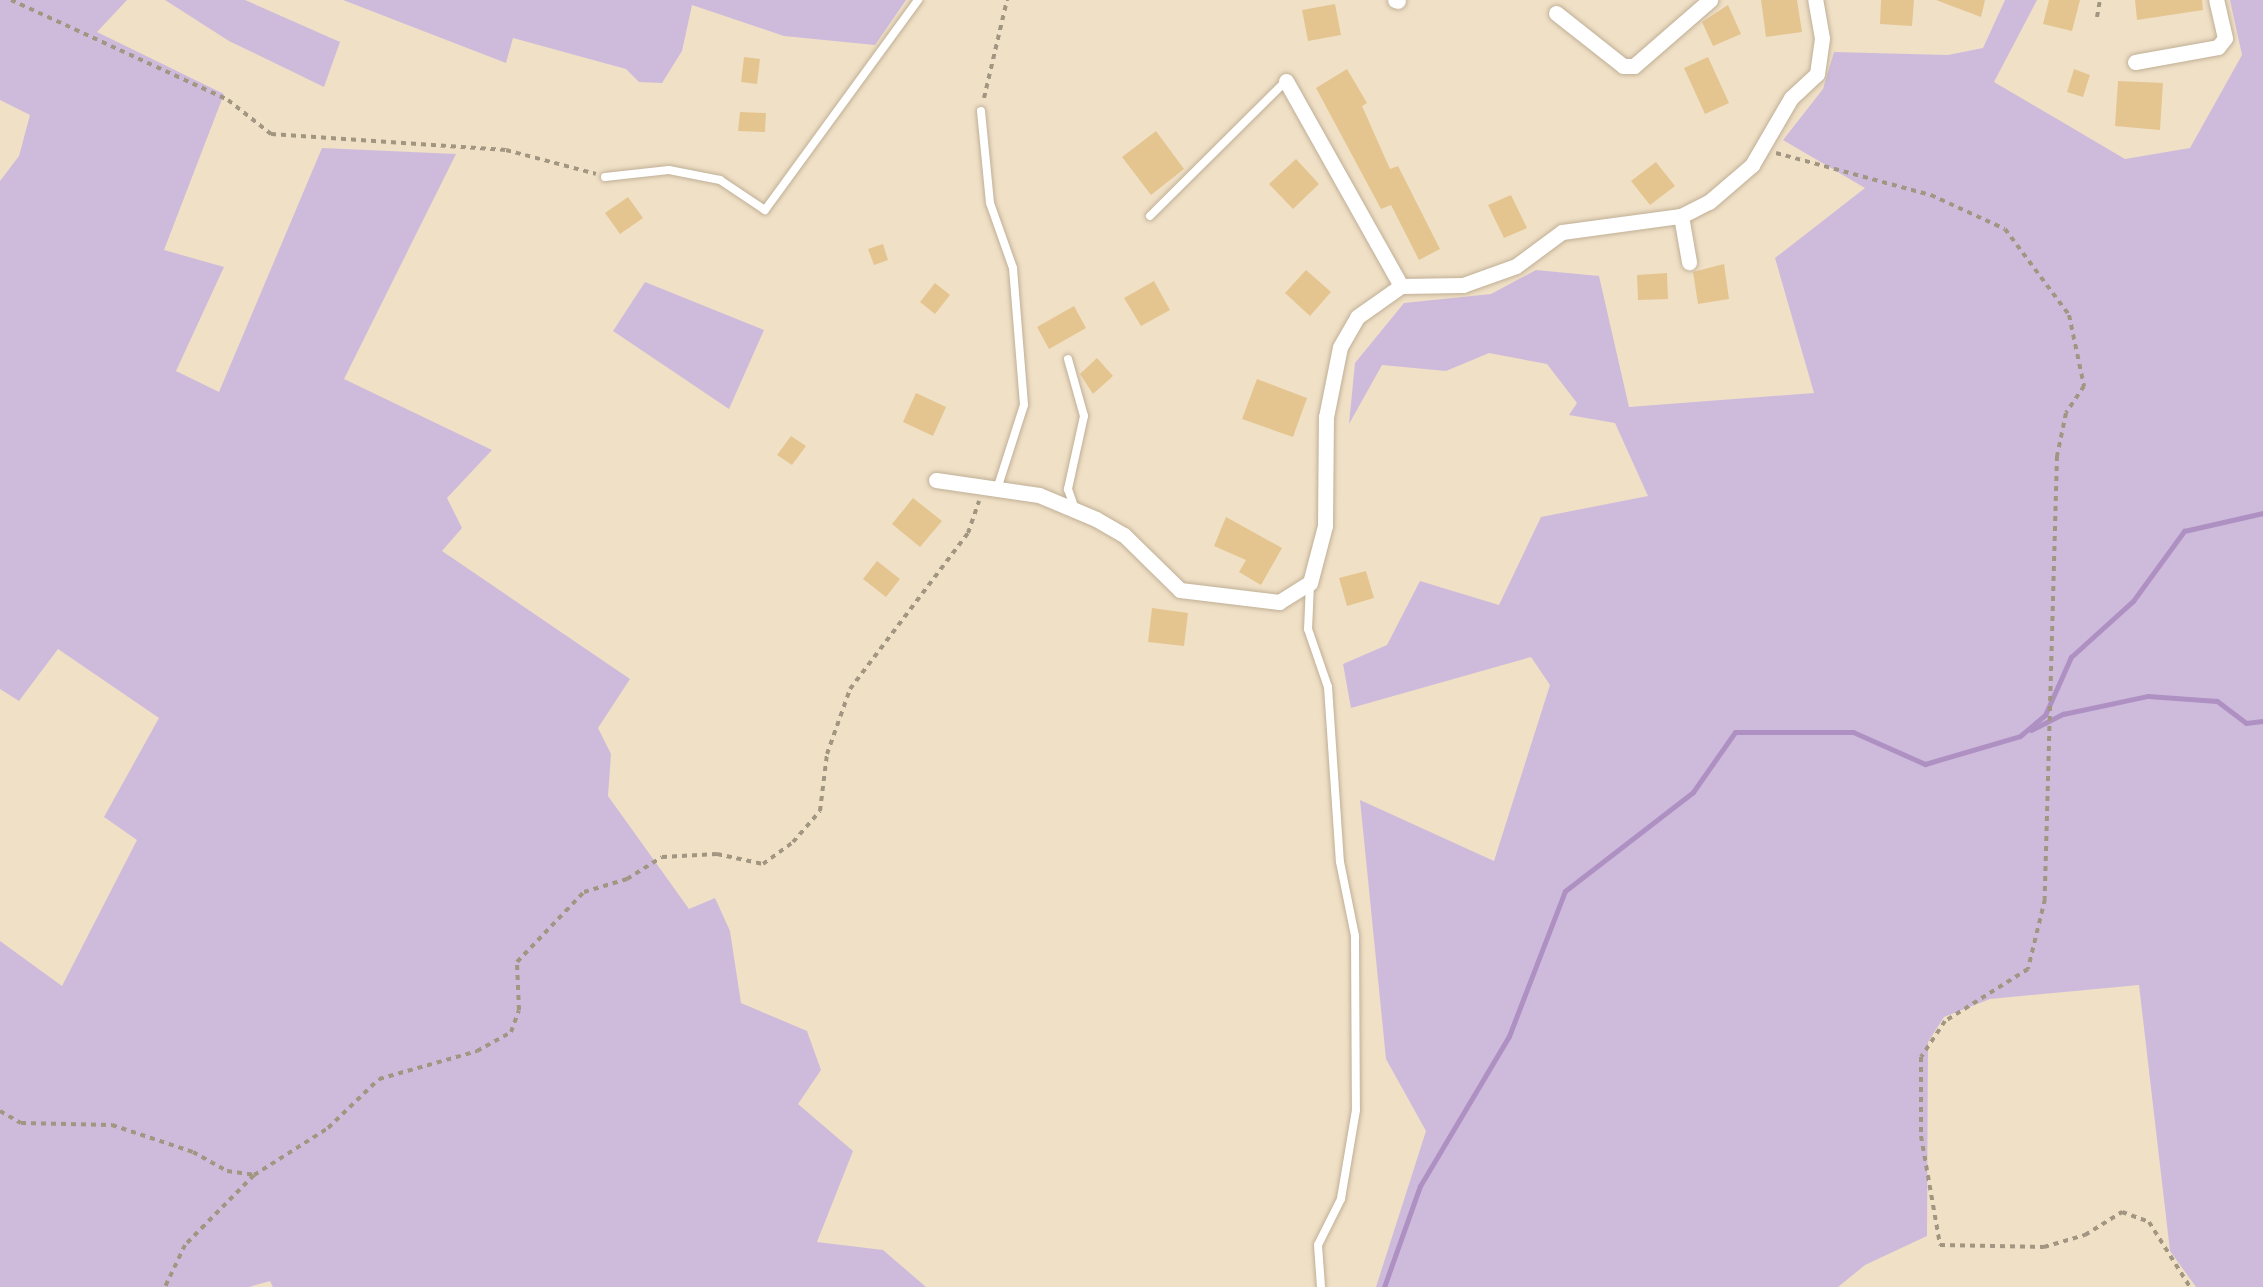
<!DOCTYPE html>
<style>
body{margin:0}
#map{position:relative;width:2263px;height:1287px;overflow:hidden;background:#f0e0c6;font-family:"Archivo Narrow",sans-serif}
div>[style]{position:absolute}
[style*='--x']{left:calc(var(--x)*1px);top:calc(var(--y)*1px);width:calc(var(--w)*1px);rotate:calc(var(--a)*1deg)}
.green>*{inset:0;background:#cebbdc}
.stream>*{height:5px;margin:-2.5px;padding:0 2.5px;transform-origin:2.5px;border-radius:2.5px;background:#ae91c2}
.building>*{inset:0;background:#e4c590}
.path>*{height:4px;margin-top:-2px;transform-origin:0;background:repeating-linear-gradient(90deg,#a19682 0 5px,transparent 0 10px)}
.roads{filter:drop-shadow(0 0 2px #bfaf96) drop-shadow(0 0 2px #bfaf96)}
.lane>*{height:8px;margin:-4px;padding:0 4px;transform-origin:4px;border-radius:4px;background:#fff}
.street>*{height:15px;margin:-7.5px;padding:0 7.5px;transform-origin:7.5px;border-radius:7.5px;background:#fff}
span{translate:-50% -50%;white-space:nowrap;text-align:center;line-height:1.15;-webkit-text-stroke:8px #fff;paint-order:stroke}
</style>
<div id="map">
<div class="green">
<i style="clip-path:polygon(0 0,127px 0,97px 32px,224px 94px,164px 250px,224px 267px,176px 371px,219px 392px,322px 148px,456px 154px,344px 379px,492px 450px,447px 498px,462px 528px,442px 551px,630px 679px,598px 728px,611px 754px,608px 796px,689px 909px,715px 898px,730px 931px,741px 1003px,807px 1031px,821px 1070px,798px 1104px,853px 1151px,817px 1242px,883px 1250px,926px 1287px,273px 1287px,270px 1281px,249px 1287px,0 1287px,0 941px,62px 986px,137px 840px,104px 817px,159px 718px,58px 649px,19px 701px,0 689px,0 181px,19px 156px,30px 115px,0 100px)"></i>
<i style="clip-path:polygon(165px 0,245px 0,340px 42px,324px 87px,229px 41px)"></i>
<i style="clip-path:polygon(343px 0,906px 0,875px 45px,784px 36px,692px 5px,682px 51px,662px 83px,639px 82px,626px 69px,513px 38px,506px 63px)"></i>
<i style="clip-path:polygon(2005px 0,2037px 0,1994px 82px,2125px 159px,2190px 148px,2242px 55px,2230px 0,2263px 0,2263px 1287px,2196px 1287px,2170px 1251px,2139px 985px,1990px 999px,1944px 1017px,1928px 1042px,1927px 1236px,1865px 1265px,1838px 1287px,1376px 1287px,1426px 1131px,1386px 1059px,1360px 800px,1494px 861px,1550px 685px,1531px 657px,1351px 708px,1343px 664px,1387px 645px,1420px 581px,1499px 605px,1541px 517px,1648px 496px,1615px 423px,1569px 415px,1577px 403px,1547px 364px,1489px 353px,1446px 371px,1382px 365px,1349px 424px,1355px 363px,1404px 303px,1491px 294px,1536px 270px,1599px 276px,1629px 407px,1814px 393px,1775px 258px,1865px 188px,1783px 140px,1823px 89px,1834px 52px,1948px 55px,1983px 48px)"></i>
<i style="clip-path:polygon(645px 282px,764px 330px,729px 409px,613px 331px)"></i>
</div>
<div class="stream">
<i style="--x:2031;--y:730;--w:36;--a:-27"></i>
<i style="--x:2063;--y:714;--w:87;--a:-12"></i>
<i style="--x:2148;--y:696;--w:69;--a:4.1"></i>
<i style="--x:2217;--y:701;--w:36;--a:37"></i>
<i style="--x:2246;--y:723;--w:17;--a:-7"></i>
<i style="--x:1384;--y:1287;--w:107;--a:-70.4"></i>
<i style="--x:1420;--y:1186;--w:174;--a:-59.3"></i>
<i style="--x:1509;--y:1036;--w:155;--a:-68.9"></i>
<i style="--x:1565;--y:891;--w:162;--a:-37.7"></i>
<i style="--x:1693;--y:792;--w:73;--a:-55"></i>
<i style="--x:1735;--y:732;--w:118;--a:0"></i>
<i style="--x:1853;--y:732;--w:79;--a:24"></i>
<i style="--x:1925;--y:764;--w:99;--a:-16.4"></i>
<i style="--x:2020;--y:736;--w:33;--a:-40"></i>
<i style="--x:2045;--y:715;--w:64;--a:-65.9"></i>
<i style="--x:2071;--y:657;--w:84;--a:-42.1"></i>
<i style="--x:2133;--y:601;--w:87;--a:-53.9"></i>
<i style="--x:2184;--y:531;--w:81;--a:-12.8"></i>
</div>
<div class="building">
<i style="clip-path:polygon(1761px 0,1797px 0,1802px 32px,1766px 37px)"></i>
<i style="clip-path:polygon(1881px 0,1914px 0,1912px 26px,1880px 24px)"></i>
<i style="clip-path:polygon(1936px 0,1985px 0,1981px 17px)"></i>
<i style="clip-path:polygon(2049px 0,2080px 0,2072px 31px,2043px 24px)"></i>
<i style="clip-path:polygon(2135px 0,2202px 0,2203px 10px,2137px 20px)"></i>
<i style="clip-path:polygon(1335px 4px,1341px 35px,1308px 41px,1302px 10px)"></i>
<i style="clip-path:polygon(1728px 5px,1741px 34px,1713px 46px,1702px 22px)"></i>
<i style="clip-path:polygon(744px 57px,760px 59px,757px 84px,741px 82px)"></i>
<i style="clip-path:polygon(1708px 57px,1729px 103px,1705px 114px,1684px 68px)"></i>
<i style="clip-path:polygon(1347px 69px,1367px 103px,1362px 106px,1390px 169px,1398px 166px,1440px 249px,1419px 260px,1391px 205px,1381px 209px,1316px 88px)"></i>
<i style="clip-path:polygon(2074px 69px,2090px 75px,2083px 97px,2067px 92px)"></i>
<i style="clip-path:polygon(2118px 81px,2163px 83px,2160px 130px,2115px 126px)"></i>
<i style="clip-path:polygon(740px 112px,766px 113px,765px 132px,738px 131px)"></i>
<i style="clip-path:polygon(1156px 131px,1184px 169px,1151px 195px,1122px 157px)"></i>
<i style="clip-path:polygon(1296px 159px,1319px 184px,1293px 209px,1269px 184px)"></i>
<i style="clip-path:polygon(1656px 162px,1675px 186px,1650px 205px,1631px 181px)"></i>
<i style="clip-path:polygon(1511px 195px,1527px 228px,1504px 238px,1488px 205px)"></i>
<i style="clip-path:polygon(628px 197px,643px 218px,620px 234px,605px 213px)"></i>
<i style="clip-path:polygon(883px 244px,888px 260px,874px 265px,868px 249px)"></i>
<i style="clip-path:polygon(1724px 264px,1729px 299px,1698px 304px,1693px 272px)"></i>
<i style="clip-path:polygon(1306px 270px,1331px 292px,1310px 316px,1285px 293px)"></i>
<i style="clip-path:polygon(1667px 273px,1668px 299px,1638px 300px,1637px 275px)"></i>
<i style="clip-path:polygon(1154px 281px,1170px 310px,1141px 326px,1124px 298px)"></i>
<i style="clip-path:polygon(935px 283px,950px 295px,935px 314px,920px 302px)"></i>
<i style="clip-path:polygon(1074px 306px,1086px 328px,1049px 349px,1037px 327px)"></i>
<i style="clip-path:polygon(1097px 358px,1113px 376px,1093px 394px,1080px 374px)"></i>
<i style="clip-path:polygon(1257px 379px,1307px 398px,1293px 437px,1242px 419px)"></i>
<i style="clip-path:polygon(916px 393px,946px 407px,933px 436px,903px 422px)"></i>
<i style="clip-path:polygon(791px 436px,806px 446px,792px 465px,777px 455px)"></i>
<i style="clip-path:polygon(913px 498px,942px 521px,920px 547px,892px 524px)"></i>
<i style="clip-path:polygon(1226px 517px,1282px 548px,1261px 585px,1239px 572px,1246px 560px,1214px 546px)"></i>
<i style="clip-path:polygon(877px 561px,900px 579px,886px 597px,863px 579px)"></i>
<i style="clip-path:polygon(1366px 571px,1374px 598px,1347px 606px,1339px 578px)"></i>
<i style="clip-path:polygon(1152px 608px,1188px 613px,1184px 646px,1148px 642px)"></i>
</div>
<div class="path">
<i style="--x:11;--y:0;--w:239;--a:24.7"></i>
<i style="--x:228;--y:100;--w:55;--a:38.3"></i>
<i style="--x:271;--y:134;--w:236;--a:3.9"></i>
<i style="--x:506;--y:150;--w:93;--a:14.9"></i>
<i style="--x:2097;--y:17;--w:17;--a:-80"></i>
<i style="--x:984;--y:98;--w:101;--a:-76.8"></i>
<i style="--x:1776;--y:153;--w:161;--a:15.2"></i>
<i style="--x:1931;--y:195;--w:81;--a:24.7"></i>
<i style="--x:2005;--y:229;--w:107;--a:53.3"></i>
<i style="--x:2069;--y:315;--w:73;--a:78.1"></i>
<i style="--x:2084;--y:386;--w:32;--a:124"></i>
<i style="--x:2066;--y:413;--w:44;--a:101.8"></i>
<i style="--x:2057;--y:456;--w:443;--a:91.6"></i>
<i style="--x:2045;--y:899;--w:72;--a:103.7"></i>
<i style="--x:2028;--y:969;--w:98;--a:147.9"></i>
<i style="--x:1945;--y:1021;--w:43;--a:123.7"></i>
<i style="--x:1921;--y:1057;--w:79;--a:90"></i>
<i style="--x:1921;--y:1136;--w:111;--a:80.1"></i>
<i style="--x:1940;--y:1245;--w:104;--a:1.1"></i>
<i style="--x:2044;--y:1247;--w:43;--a:-16.3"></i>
<i style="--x:2085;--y:1235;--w:44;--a:-31.9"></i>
<i style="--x:2122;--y:1212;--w:29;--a:20"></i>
<i style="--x:2149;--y:1222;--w:77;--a:57.8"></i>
<i style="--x:0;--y:1111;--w:24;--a:30"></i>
<i style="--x:21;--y:1123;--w:91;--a:1.3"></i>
<i style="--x:112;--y:1125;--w:85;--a:18.4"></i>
<i style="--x:193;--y:1152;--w:39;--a:29"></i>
<i style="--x:227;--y:1171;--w:27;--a:8"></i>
<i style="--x:254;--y:1175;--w:98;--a:134.6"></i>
<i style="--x:185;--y:1245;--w:47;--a:115.5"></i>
<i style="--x:254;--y:1175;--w:88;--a:-32.4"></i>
<i style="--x:328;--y:1128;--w:71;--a:-43.9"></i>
<i style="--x:379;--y:1079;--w:102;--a:-15.9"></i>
<i style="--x:477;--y:1051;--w:39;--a:-29"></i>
<i style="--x:511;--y:1032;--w:23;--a:-70"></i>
<i style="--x:519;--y:1010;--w:48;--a:-92.4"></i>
<i style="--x:517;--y:962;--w:97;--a:-46.3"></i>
<i style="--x:584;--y:892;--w:45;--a:-16.8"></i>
<i style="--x:627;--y:879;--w:41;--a:-32.2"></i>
<i style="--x:662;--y:857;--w:55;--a:-3.1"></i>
<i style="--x:717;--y:854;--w:47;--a:12.3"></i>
<i style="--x:763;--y:864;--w:37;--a:-36"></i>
<i style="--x:793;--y:842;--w:41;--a:-48.9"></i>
<i style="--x:820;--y:811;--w:57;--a:-83"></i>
<i style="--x:827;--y:754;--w:69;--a:-70.5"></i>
<i style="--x:850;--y:689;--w:196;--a:-52.9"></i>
<i style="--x:968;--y:533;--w:34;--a:-71"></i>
</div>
<div class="roads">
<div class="lane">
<i style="--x:981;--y:111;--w:92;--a:84.4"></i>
<i style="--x:990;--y:203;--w:69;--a:70.5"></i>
<i style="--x:1013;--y:268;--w:137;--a:85.4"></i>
<i style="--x:1024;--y:405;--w:85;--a:107.8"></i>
<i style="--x:605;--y:177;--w:64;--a:-6.2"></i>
<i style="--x:669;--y:170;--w:52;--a:11.1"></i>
<i style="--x:720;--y:180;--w:54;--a:33.7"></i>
<i style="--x:765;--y:210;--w:260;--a:-53.9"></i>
<i style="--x:1150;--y:216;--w:192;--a:-44.8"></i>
<i style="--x:1068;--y:359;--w:59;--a:74.3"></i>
<i style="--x:1084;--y:416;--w:75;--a:102.4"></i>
<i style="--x:1068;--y:489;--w:18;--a:71"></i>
<i style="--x:1310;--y:584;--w:45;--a:92.5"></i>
<i style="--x:1308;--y:629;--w:61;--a:71"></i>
<i style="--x:1328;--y:687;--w:175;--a:86.1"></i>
<i style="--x:1340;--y:862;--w:76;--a:78.5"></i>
<i style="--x:1355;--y:936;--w:174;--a:89.7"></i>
<i style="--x:1356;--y:1110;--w:90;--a:99.6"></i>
<i style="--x:1341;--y:1199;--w:51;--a:116.6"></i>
<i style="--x:1318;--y:1245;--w:42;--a:85.9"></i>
</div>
<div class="street">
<i style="--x:1395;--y:0;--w:3;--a:18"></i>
<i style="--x:1556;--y:13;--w:85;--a:38.3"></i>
<i style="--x:1623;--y:66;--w:11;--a:0"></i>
<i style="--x:1634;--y:66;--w:101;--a:-41"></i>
<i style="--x:2135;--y:62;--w:84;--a:-10.2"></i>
<i style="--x:2218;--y:47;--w:11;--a:-52"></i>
<i style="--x:2225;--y:38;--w:39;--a:-103"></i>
<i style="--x:1286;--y:81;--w:235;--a:60.7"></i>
<i style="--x:1681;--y:216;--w:47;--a:80.1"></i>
<i style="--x:936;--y:480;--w:104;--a:8.3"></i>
<i style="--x:1039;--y:495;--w:62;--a:22.8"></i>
<i style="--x:1096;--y:519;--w:32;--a:30"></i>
<i style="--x:1124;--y:535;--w:78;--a:44.5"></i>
<i style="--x:1180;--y:590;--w:100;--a:6.9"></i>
<i style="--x:1279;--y:602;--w:36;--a:-32"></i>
<i style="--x:1310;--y:583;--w:59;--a:-75.3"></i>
<i style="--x:1325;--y:526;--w:109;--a:-89.5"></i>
<i style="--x:1326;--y:417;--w:71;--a:-78.7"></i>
<i style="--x:1340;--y:347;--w:34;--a:-60"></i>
<i style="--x:1357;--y:317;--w:54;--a:-35.2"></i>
<i style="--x:1401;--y:286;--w:62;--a:-0.9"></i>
<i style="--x:1463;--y:285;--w:56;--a:-19.7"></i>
<i style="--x:1516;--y:266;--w:57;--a:-36.5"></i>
<i style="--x:1562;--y:232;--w:120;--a:-7.7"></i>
<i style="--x:1681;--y:216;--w:31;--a:-27"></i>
<i style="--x:1709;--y:202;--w:57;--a:-40.7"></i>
<i style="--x:1752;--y:165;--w:78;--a:-59.8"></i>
<i style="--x:1791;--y:98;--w:35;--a:-43"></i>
<i style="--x:1817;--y:74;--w:36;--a:-82"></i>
<i style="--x:1822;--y:38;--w:39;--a:-100"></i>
</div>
</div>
</div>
